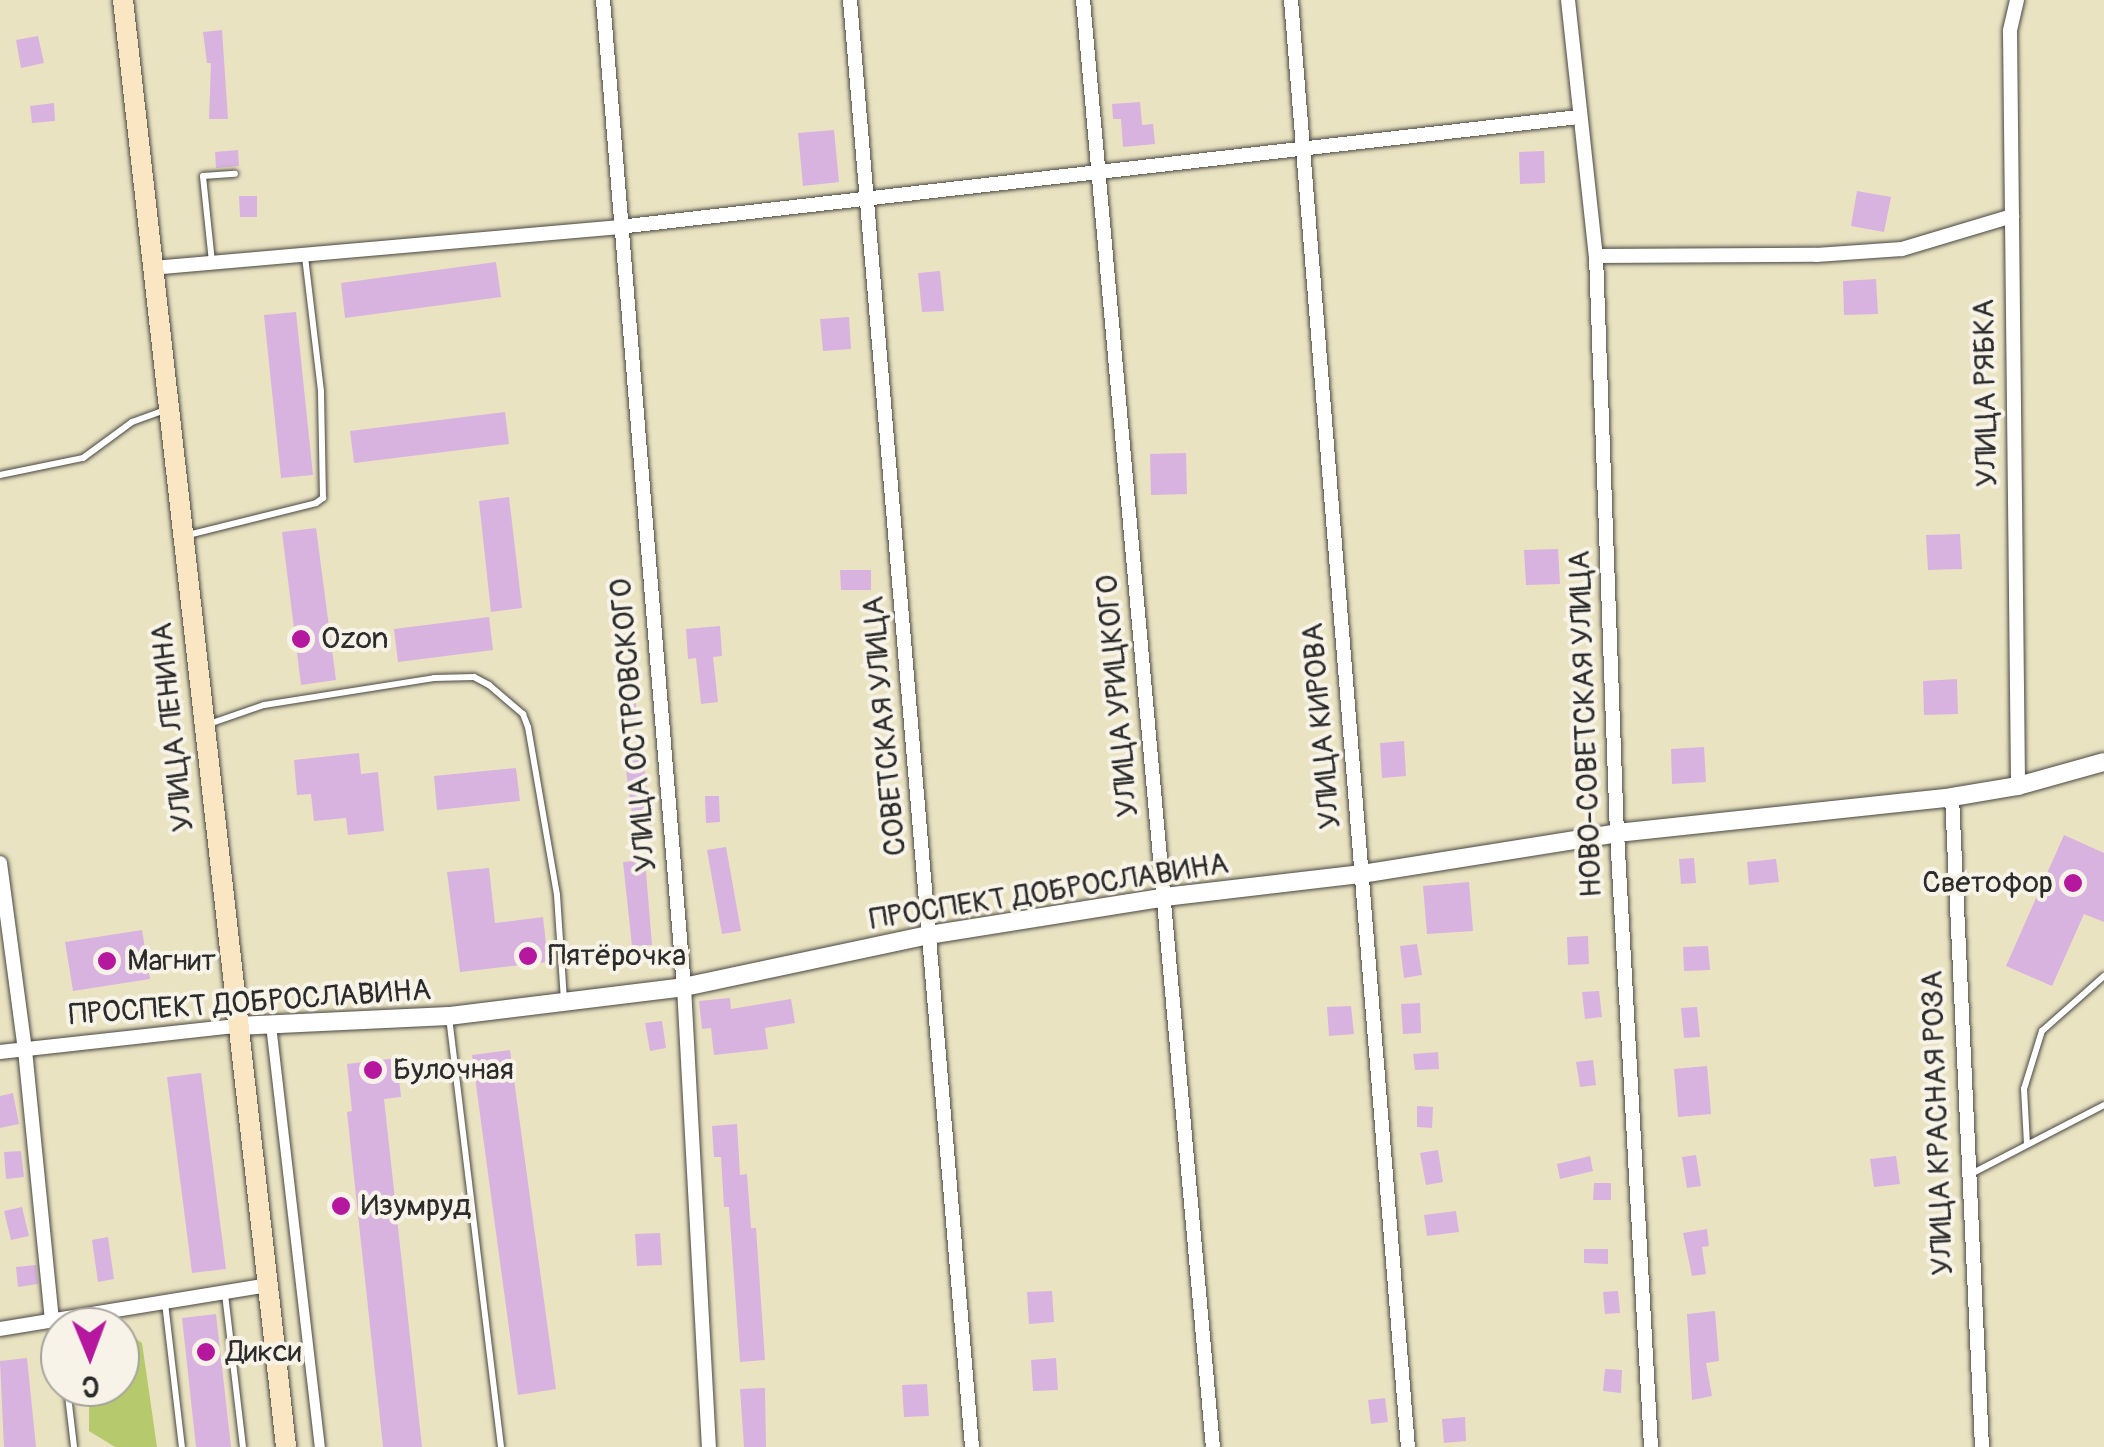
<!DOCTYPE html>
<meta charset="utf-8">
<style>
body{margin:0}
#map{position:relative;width:2104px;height:1447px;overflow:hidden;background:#eae3c2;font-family:Pangolin,sans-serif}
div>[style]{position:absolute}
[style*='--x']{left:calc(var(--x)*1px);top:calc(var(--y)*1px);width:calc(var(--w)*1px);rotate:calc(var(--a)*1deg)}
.green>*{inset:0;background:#b6c96c}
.building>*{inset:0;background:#d8b3df}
.roads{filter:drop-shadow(0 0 2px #484742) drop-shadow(0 0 2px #484742)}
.service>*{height:6px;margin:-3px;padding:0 3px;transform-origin:3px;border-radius:3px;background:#fff}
.pedestrian>*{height:10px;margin:-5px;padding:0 5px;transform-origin:5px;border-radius:5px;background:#fff}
.minor>*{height:14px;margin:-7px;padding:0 7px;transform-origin:7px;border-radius:7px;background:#fff}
.tertiary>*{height:18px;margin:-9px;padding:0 9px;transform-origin:9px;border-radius:9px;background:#fff}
.secondary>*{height:20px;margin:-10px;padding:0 10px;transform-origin:10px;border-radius:10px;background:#fbe6c4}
.dots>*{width:28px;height:28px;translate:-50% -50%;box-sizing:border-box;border:5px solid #f7f3e8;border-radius:50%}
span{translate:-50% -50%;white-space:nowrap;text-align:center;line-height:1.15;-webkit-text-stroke:8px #f7f3e8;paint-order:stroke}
.street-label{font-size:30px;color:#2b2b2b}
.poi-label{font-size:30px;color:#2b2b2b}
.left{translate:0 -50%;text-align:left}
.right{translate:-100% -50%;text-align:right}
.north{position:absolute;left:40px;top:1307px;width:100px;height:100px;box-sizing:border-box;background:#f7f3e8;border:2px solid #a5a39c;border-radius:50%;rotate:179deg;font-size:28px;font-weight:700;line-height:40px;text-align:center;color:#2b2b2b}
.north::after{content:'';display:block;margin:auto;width:35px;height:45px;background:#b5179e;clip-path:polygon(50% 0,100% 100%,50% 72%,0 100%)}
</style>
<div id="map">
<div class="green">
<i style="clip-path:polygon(125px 1331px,142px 1343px,157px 1447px,115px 1447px,89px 1431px,89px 1387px,120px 1387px,120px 1333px)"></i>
</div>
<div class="building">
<i style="clip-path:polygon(222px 30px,228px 119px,209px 119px,211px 63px,207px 63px,203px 32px)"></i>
<i style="clip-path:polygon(38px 36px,44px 63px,21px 68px,16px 40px)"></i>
<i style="clip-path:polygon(1140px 102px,1142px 125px,1153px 124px,1155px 144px,1123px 147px,1121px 119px,1113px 119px,1112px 104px)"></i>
<i style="clip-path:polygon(54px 103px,55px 121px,32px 123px,30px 106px)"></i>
<i style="clip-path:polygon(834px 130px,839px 182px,803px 186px,798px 133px)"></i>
<i style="clip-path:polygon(238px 150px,239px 166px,216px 168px,215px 152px)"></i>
<i style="clip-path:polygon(1544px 151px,1545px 183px,1520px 184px,1519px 152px)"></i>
<i style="clip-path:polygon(1857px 191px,1891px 197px,1884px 232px,1851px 226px)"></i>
<i style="clip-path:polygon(239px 196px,257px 196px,257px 217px,240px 217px)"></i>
<i style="clip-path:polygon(496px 262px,501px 297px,345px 318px,341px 283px)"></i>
<i style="clip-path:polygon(940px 271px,944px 311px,922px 312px,918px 273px)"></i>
<i style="clip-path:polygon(1876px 279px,1878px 314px,1844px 315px,1843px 281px)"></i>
<i style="clip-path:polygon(296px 312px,313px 475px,281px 478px,264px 315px)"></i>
<i style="clip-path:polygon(849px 317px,851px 349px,823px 351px,820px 319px)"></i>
<i style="clip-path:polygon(505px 412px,509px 444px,354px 463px,350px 431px)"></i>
<i style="clip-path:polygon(1186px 453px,1187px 494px,1151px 495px,1150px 454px)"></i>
<i style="clip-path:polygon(509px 497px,522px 608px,491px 612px,479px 501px)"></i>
<i style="clip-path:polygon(316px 528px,336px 680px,301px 685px,282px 532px)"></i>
<i style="clip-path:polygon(1960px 534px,1962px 569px,1928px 570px,1926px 535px)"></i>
<i style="clip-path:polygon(1558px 549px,1560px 584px,1526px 585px,1524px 550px)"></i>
<i style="clip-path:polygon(840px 570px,871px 570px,871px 590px,841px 590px)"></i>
<i style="clip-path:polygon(489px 617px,493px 650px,398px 662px,394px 629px)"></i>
<i style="clip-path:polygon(720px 626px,722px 656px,713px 657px,718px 702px,701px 704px,696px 658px,688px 659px,686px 629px)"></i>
<i style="clip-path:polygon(1957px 679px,1958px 714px,1924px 715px,1923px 681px)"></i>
<i style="clip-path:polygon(621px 694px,636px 694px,636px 730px,621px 729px)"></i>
<i style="clip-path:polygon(1404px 741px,1406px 776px,1382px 778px,1380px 743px)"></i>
<i style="clip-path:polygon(1704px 747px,1706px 782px,1672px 784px,1671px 749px)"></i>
<i style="clip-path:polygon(359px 753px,361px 774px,378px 772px,384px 831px,348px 835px,346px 818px,314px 821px,311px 794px,297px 795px,294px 760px)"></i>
<i style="clip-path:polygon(643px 753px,652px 834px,635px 836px,624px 755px)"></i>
<i style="clip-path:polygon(516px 768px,520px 801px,437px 810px,434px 776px)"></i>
<i style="clip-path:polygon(705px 796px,719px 796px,720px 822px,706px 823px)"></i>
<i style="clip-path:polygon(2064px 835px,2104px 853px,2104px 922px,2084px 914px,2052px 986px,2006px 966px)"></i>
<i style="clip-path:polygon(726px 847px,741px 931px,722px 934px,707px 850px)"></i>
<i style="clip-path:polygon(1694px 858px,1696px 883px,1681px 884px,1679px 859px)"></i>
<i style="clip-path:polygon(1776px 859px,1779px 882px,1749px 885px,1747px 862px)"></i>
<i style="clip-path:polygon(645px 860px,652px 945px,632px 946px,623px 862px)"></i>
<i style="clip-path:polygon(489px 868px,495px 923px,543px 917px,548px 962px,460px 972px,447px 872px)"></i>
<i style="clip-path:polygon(1469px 882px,1473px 931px,1427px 934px,1423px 886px)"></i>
<i style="clip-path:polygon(142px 930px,150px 979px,73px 991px,65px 942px)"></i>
<i style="clip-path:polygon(1588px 936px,1589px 964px,1568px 965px,1567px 937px)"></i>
<i style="clip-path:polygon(1417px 944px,1422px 975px,1404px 978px,1400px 946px)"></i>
<i style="clip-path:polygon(1708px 946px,1710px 970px,1684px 971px,1683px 947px)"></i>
<i style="clip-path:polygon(1599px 991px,1602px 1017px,1585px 1019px,1582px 992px)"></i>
<i style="clip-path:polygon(730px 998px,731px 1009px,791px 999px,795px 1023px,765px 1028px,768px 1049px,714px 1055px,711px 1028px,702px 1029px,699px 1001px)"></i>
<i style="clip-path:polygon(1420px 1003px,1421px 1033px,1403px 1034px,1401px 1004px)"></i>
<i style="clip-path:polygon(1351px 1006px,1354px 1034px,1329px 1036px,1327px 1007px)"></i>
<i style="clip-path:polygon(1697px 1007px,1700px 1037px,1684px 1038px,1681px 1008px)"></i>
<i style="clip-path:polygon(662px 1021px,666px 1048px,650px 1051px,645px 1023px)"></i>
<i style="clip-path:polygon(510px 1050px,556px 1389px,518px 1395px,472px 1055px)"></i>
<i style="clip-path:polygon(1438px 1052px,1439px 1069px,1415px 1070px,1413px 1054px)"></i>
<i style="clip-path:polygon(397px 1058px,401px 1097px,384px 1099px,422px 1447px,383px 1447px,347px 1112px,352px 1111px,347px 1064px)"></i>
<i style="clip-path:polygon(1593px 1060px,1596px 1085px,1580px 1087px,1576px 1062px)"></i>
<i style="clip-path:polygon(1707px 1066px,1711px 1114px,1678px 1117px,1674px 1069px)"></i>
<i style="clip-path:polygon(201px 1073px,226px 1269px,192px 1273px,167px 1077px)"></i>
<i style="clip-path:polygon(13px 1093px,19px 1124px,0 1128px,0 1096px)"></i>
<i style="clip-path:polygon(1417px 1106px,1433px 1107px,1432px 1128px,1417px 1127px)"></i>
<i style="clip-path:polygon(737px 1124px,740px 1175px,747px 1174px,751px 1228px,756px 1228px,765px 1360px,740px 1362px,729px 1207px,724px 1207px,721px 1157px,714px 1157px,712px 1126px)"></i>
<i style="clip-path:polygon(1438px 1150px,1443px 1182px,1426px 1185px,1420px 1153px)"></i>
<i style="clip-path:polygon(21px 1151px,24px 1177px,6px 1179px,4px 1152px)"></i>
<i style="clip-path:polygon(1696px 1155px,1701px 1186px,1687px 1188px,1682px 1157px)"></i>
<i style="clip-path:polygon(1590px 1156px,1593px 1171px,1560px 1179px,1557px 1164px)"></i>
<i style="clip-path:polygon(1896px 1156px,1900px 1184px,1874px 1187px,1870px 1159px)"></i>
<i style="clip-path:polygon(1594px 1183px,1611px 1183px,1611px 1200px,1593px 1200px)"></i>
<i style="clip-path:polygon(22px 1207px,29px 1236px,11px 1240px,4px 1211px)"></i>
<i style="clip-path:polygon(1456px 1211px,1459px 1232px,1427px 1236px,1424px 1215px)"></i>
<i style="clip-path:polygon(1707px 1229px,1709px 1246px,1702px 1247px,1706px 1274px,1692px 1276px,1683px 1233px)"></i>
<i style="clip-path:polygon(660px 1233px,662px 1265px,637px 1266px,635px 1234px)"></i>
<i style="clip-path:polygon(108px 1237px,114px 1279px,98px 1282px,92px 1240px)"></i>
<i style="clip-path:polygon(1584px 1249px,1608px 1249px,1608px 1264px,1584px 1263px)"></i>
<i style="clip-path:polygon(36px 1265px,38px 1284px,18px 1287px,16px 1267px)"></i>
<i style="clip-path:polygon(1052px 1291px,1054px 1322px,1029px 1324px,1027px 1292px)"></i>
<i style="clip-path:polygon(1618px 1291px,1620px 1313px,1605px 1314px,1603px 1292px)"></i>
<i style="clip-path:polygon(1715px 1311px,1719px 1361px,1706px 1363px,1712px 1396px,1692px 1400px,1687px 1314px)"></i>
<i style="clip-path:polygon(216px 1314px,231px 1447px,196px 1447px,182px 1318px)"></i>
<i style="clip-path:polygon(27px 1358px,36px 1447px,4px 1447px,0 1361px)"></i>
<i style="clip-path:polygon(1056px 1358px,1058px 1390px,1033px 1391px,1031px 1360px)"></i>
<i style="clip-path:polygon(1605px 1369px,1622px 1370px,1621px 1393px,1603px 1391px)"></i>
<i style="clip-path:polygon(927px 1384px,929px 1416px,904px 1417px,902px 1385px)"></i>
<i style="clip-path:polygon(765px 1388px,766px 1447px,744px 1447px,740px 1389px)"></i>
<i style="clip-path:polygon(1385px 1398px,1388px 1422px,1371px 1424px,1368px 1400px)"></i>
<i style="clip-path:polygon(1465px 1417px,1466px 1441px,1444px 1443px,1442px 1419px)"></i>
</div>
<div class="roads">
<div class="service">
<i style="--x:212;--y:262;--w:86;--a:-96"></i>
<i style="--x:203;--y:176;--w:32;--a:-4"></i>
<i style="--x:0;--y:475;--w:85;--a:-11.6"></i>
<i style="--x:83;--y:458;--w:61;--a:-36.3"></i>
<i style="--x:132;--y:422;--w:33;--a:-20"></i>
<i style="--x:188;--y:535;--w:132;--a:-14"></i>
<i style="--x:316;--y:503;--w:9;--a:-36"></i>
<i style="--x:323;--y:498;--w:107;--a:-91.1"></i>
<i style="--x:321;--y:391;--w:135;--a:-96.8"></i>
<i style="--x:209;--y:724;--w:58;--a:-19.1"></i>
<i style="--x:264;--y:705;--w:172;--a:-9"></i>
<i style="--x:434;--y:678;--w:40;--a:-1.4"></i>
<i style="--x:474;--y:677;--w:17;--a:28"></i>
<i style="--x:489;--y:685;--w:45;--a:40.5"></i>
<i style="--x:523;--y:714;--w:14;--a:69"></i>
<i style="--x:528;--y:727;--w:170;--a:80.2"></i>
<i style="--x:557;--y:895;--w:105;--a:86.2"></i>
<i style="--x:449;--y:1017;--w:433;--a:83.1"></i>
<i style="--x:2027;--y:1144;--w:55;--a:-93.1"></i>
<i style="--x:2024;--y:1089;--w:61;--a:-72.8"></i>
<i style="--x:2042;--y:1031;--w:83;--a:-41.6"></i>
<i style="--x:1969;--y:1175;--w:152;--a:-27.4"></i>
<i style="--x:225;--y:1294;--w:154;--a:83.3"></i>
<i style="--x:165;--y:1303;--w:145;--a:83.3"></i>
<i style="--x:52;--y:1322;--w:34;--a:76"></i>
<i style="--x:67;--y:1387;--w:60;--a:83.3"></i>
</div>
<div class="pedestrian">
<i style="--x:271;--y:1025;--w:425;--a:83.4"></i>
</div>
<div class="minor">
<i style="--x:603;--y:0;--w:990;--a:85.31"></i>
<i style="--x:684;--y:987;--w:461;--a:86.9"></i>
<i style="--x:850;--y:0;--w:1452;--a:85.18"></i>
<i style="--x:1083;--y:0;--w:1453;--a:84.87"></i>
<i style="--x:1291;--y:0;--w:1452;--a:85.38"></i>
<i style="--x:1568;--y:0;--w:258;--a:83.8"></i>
<i style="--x:1596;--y:256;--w:577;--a:87.92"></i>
<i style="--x:1617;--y:833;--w:615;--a:86.83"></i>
<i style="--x:2017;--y:0;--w:32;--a:103"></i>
<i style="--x:2010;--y:31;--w:755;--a:89.39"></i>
<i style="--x:1596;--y:256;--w:220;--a:-0.3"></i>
<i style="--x:1816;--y:255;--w:86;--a:-4"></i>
<i style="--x:1902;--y:249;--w:115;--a:-16.7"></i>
<i style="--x:152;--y:268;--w:469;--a:-5"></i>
<i style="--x:619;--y:227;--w:966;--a:-6.54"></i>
<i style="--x:1952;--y:797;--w:651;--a:87.36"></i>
<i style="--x:0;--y:863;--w:189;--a:82.4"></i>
<i style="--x:25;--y:1050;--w:271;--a:84.3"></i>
<i style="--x:0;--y:1052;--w:238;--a:-6.3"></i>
<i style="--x:0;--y:1329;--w:272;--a:-9.3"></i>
</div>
<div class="tertiary">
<i style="--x:237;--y:1026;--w:212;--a:-2.7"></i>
<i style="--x:449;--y:1016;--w:237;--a:-7"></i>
<i style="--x:684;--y:987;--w:250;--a:-12"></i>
<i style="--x:929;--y:935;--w:239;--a:-9.1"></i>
<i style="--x:1165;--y:897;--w:198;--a:-6.7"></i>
<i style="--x:1362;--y:874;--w:258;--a:-9.1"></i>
<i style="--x:1617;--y:833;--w:337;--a:-6.1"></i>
<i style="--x:1952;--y:797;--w:67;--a:-9.5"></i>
<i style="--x:2018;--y:786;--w:89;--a:-15.6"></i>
</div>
<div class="secondary">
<i style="--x:123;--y:0;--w:1456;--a:83.57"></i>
</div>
</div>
<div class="dots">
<i style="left:301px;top:639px;background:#b5179e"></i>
<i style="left:2073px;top:883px;background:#b5179e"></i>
<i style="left:528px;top:956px;background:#b5179e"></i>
<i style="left:107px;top:961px;background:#b5179e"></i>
<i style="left:373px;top:1070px;background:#b5179e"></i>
<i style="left:341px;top:1206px;background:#b5179e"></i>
<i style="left:206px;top:1352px;background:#b5179e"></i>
</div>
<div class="street-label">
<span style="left:1986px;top:393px;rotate:-91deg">УЛИЦА РЯБКА</span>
<span style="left:1118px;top:696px;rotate:-95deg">УЛИЦА УРИЦКОГО</span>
<span style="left:1586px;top:724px;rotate:-92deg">НОВО-СОВЕТСКАЯ УЛИЦА</span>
<span style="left:634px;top:725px;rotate:-95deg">УЛИЦА ОСТРОВСКОГО</span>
<span style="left:885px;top:726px;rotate:-95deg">СОВЕТСКАЯ УЛИЦА</span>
<span style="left:1322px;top:726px;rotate:-95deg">УЛИЦА КИРОВА</span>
<span style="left:173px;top:727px;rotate:-96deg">УЛИЦА ЛЕНИНА</span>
<span style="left:1049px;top:892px;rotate:-9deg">ПРОСПЕКТ ДОБРОСЛАВИНА</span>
<span style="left:250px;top:1003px;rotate:-4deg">ПРОСПЕКТ ДОБРОСЛАВИНА</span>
<span style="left:1938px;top:1123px;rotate:-92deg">УЛИЦА КРАСНАЯ РОЗА</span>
</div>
<div class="poi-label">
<span class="left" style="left:321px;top:639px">Ozon</span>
<span class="right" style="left:2053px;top:883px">Светофор</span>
<span class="left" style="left:548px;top:956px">Пятёрочка</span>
<span class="left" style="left:127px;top:961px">Магнит</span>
<span class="left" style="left:393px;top:1070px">Булочная</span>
<span class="left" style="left:361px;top:1206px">Изумруд</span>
<span class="left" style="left:226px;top:1352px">Дикси</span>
</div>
<div class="north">С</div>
</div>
